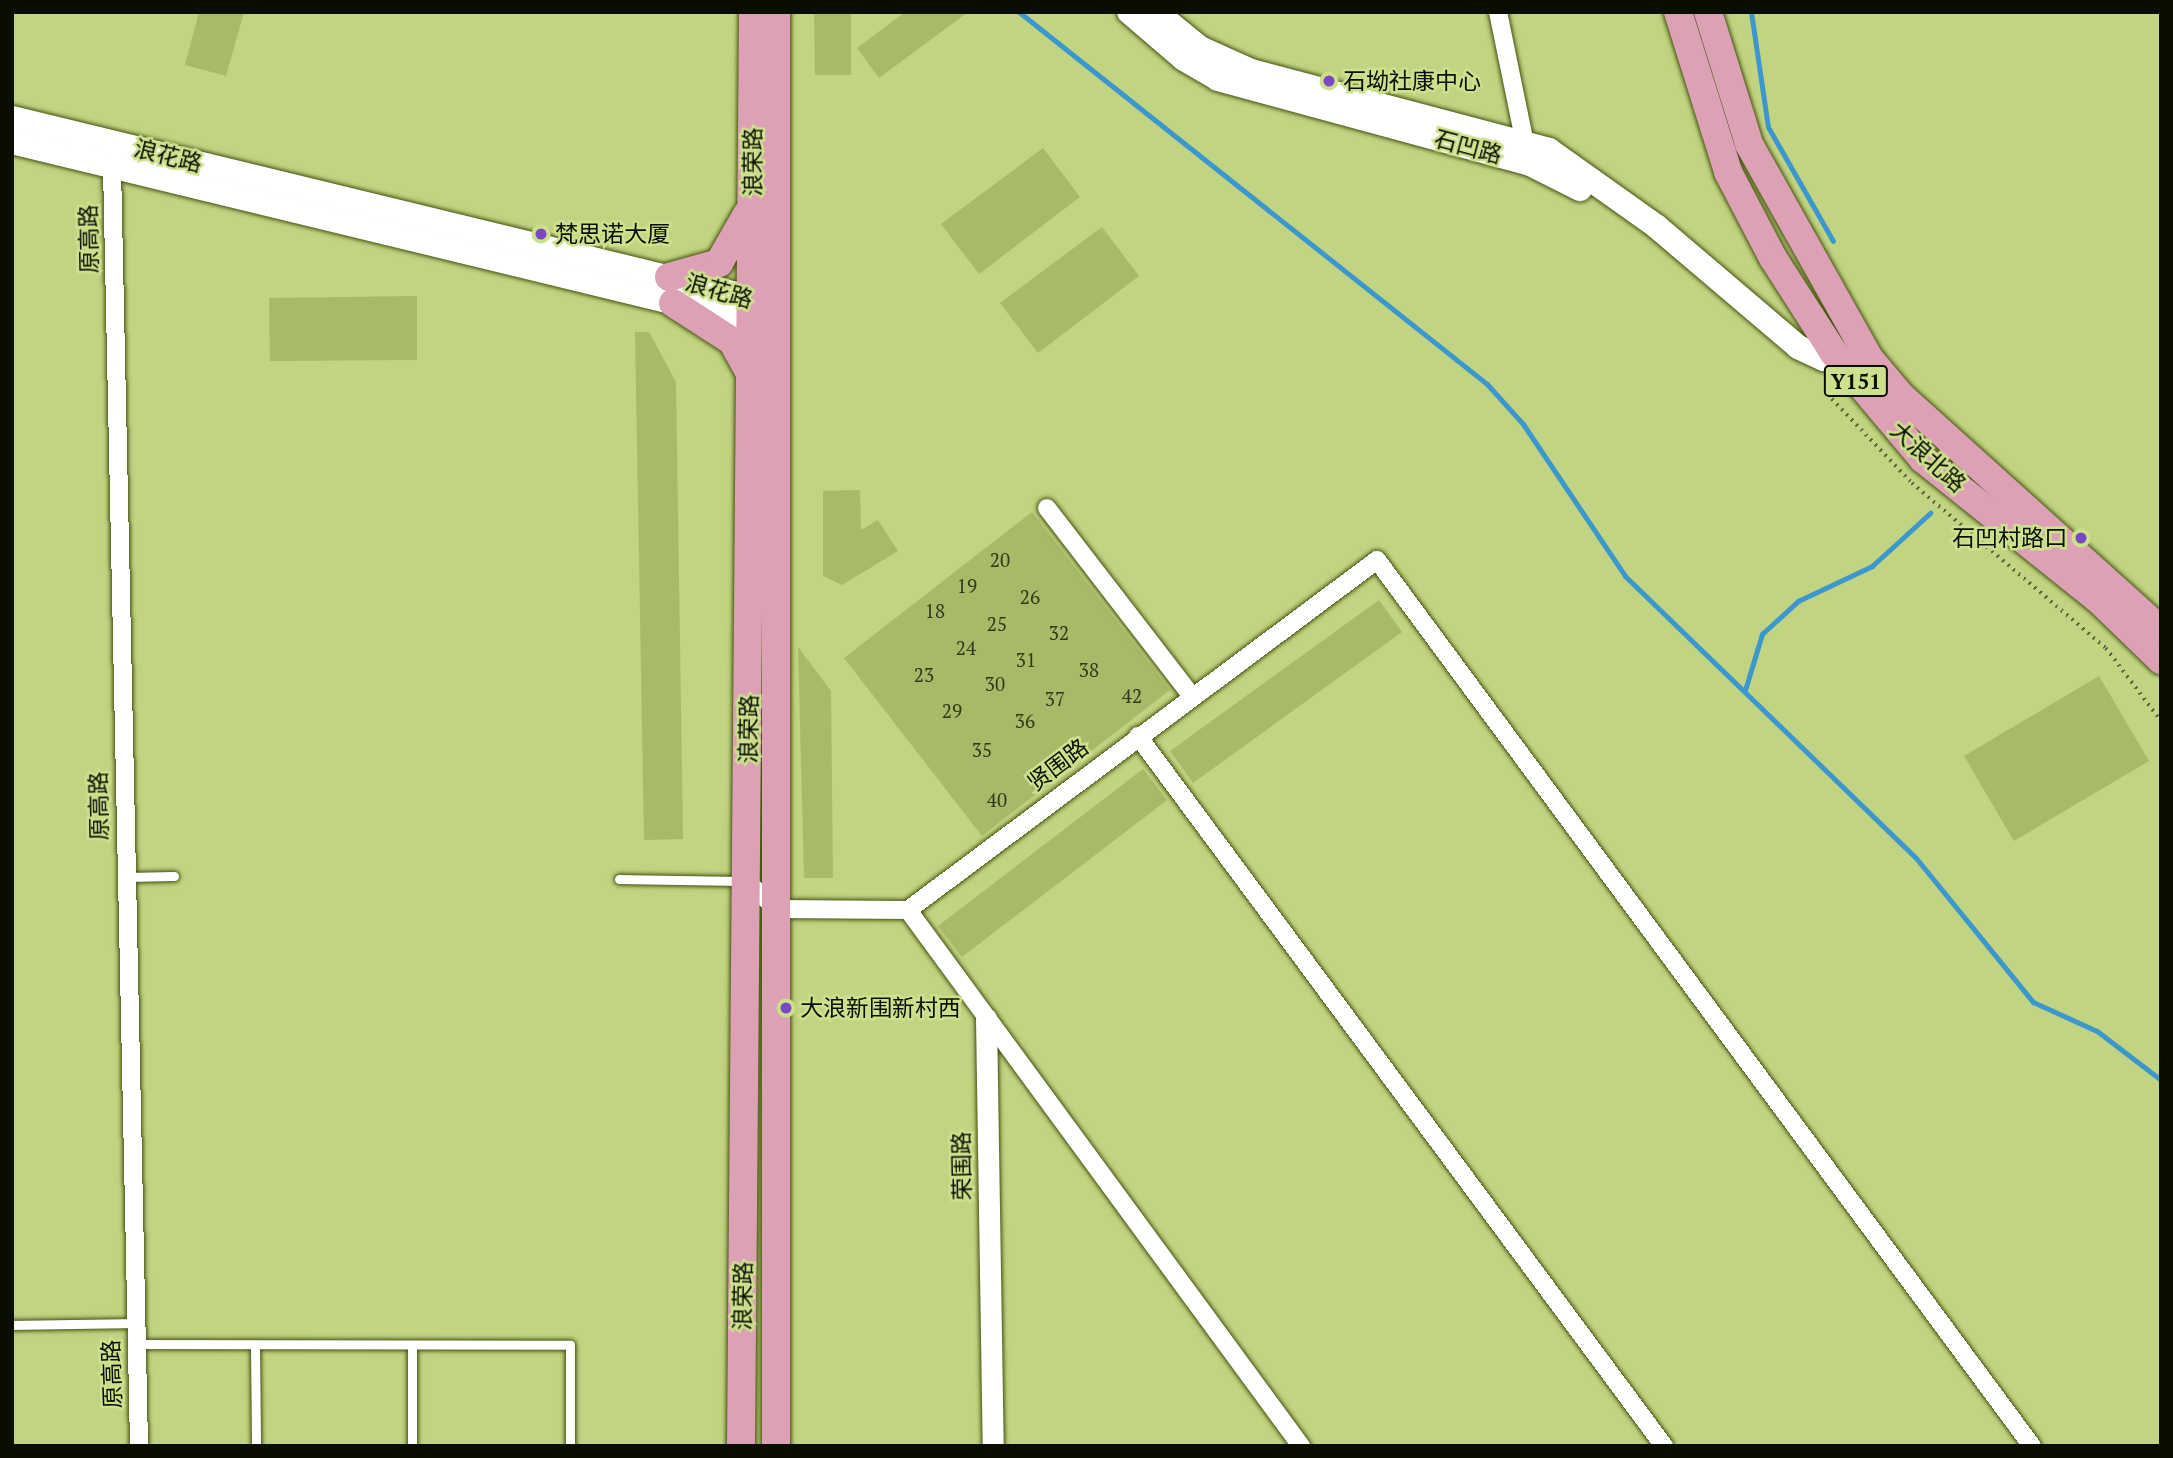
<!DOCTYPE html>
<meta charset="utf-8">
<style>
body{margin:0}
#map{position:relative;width:2173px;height:1458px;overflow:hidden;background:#c0d481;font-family:"PT Serif","Noto Sans SC",serif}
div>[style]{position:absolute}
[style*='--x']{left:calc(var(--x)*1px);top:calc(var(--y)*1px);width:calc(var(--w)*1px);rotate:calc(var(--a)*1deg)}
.stream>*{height:5px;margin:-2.5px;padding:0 2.5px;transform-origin:2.5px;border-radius:2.5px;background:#3c97cf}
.building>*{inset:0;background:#a7ba68}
.path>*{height:3.5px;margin-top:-1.75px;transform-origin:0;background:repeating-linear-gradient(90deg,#5f6a3c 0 2px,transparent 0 7px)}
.roads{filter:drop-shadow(0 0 2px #45510f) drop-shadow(0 0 2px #45510f)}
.service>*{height:9px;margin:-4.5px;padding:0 4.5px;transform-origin:4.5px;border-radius:4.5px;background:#fff}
.minor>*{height:18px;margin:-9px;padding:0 9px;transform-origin:9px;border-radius:9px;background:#fff}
.tertiary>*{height:21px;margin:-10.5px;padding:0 10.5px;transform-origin:10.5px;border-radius:10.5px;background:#fff}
.secondary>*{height:24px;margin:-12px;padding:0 12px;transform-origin:12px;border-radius:12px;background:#fff}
.primary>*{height:28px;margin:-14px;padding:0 14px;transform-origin:14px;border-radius:14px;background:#dda1b6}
.dots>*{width:19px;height:19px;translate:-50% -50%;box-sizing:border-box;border:4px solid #cde18d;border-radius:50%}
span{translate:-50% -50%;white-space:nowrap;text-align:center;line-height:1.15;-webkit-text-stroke:5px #cde18d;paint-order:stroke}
.number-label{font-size:19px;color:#31391a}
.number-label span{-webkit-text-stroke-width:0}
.shield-label span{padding:2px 5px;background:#cde18d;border:2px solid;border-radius:5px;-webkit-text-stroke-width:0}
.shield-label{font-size:21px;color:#0a0e00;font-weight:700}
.poi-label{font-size:23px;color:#0a0e00}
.left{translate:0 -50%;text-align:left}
.right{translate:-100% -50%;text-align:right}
.street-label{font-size:23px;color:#0a0e00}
.frame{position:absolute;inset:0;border:14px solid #0a0e00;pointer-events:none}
</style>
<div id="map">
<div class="stream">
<i style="--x:1019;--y:12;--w:598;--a:38.48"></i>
<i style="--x:1487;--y:384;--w:54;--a:48"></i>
<i style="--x:1523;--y:424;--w:183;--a:56.1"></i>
<i style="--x:1625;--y:576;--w:405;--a:44.1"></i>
<i style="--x:1916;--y:858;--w:186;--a:50.9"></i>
<i style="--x:2033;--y:1002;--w:70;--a:24.4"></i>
<i style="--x:2097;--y:1031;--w:81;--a:37.4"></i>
<i style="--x:1751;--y:12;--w:116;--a:81.6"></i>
<i style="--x:1768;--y:127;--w:131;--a:60.3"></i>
<i style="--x:1745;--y:690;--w:59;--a:-73.1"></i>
<i style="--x:1762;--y:634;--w:49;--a:-42.5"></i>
<i style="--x:1798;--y:601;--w:82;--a:-25.3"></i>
<i style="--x:1872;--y:566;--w:79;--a:-42.4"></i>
</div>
<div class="building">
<i style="clip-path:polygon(199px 12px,244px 12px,226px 76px,185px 65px)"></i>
<i style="clip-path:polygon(814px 12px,851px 12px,851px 75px,815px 75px)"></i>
<i style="clip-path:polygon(905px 12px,968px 12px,879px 78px,857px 48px)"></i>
<i style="clip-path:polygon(1043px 148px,1080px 197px,979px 274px,941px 224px)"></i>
<i style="clip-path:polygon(1102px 227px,1139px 276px,1038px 353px,1000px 303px)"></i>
<i style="clip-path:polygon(417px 296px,417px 360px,270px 361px,269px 298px)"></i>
<i style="clip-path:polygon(635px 332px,649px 332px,676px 382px,683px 839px,644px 840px)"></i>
<i style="clip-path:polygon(860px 490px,861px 530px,878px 520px,898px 551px,842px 585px,823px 576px,823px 491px)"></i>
<i style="clip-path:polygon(1032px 512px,1170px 690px,982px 836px,844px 658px)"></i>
<i style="clip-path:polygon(1379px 600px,1402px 632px,1193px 783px,1170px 751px)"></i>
<i style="clip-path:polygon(798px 647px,831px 691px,833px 878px,804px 878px)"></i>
<i style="clip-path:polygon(2099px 676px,2149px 761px,2014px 841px,1964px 756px)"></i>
<i style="clip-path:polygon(1143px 769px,1167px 800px,962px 957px,938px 926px)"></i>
</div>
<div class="path">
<i style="--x:1832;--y:399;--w:116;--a:46.4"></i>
<i style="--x:1912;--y:483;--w:255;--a:40.4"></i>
<i style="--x:2106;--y:648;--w:91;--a:53"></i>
</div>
<div class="roads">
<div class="service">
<i style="--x:127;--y:877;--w:47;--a:-1.2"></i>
<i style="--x:619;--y:879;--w:123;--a:0.9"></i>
<i style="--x:12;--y:1325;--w:123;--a:-0.9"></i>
<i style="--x:136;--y:1344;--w:434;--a:0.1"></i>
<i style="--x:570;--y:1345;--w:101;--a:90"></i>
<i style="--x:412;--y:1345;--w:101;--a:90"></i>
<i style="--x:255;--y:1346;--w:100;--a:89.4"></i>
</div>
<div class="minor">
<i style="--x:1498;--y:12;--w:144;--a:78.4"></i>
<i style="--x:112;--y:166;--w:1280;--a:88.79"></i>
<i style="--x:1047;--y:508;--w:237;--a:52.4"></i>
<i style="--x:1138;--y:736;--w:884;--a:53.47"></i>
<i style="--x:747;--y:882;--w:40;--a:42"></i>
<i style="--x:777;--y:909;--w:131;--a:0.4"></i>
<i style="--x:908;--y:910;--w:585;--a:-36.73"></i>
<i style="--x:1377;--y:560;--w:1102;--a:53.53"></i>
<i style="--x:908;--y:910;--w:665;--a:53.75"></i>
</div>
<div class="tertiary">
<i style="--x:986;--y:1018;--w:428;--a:89.1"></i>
</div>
<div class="secondary">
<i style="--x:1129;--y:12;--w:72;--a:40.5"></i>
<i style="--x:1184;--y:59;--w:39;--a:30"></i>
<i style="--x:1218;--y:79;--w:323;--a:15.2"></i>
<i style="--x:1530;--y:164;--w:56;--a:26.6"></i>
<i style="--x:1156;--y:12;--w:57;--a:39.3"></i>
<i style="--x:1200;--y:48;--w:56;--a:24.3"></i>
<i style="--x:1251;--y:71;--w:308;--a:14.8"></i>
<i style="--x:1549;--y:150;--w:131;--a:35.4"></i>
<i style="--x:1656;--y:226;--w:187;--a:40.4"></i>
<i style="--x:1798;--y:347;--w:29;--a:25"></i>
<i style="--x:1824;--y:359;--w:12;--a:-31"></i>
<i style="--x:12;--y:118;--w:763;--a:13.65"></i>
<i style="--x:753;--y:298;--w:15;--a:32"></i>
<i style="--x:12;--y:142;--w:763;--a:13.65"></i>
<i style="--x:753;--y:322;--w:14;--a:-17"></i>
</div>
<div class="primary">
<i style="--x:1678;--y:12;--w:168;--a:72.6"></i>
<i style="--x:1728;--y:172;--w:97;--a:62.4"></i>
<i style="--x:1773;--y:258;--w:113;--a:57.3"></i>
<i style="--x:1834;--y:353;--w:138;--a:50"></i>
<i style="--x:1923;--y:459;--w:224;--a:38.7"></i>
<i style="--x:2098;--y:599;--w:88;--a:44.1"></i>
<i style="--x:1708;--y:12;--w:138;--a:72.7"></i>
<i style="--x:1749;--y:144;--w:245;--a:60.7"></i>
<i style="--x:1869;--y:358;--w:50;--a:49.9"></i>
<i style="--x:1901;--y:396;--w:350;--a:42"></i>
<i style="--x:669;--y:277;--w:52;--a:-15.6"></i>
<i style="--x:719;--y:263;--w:56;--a:-60.3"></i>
<i style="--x:673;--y:303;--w:70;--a:32.8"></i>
<i style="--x:732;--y:341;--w:38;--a:61"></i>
<i style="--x:741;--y:1446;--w:1434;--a:-89.52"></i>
<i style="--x:776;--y:1446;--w:1434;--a:-90"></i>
</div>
</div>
<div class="dots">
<i style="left:1329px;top:81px;background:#7b48c0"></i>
<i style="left:541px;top:234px;background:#7b48c0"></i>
<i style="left:2081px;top:538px;background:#7b48c0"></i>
<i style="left:786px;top:1008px;background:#7b48c0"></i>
</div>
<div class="number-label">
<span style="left:1000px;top:560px">20</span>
<span style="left:967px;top:586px">19</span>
<span style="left:1030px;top:597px">26</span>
<span style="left:935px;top:611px">18</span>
<span style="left:997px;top:624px">25</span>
<span style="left:1059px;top:633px">32</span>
<span style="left:966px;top:648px">24</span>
<span style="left:1026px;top:660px">31</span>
<span style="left:1089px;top:670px">38</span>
<span style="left:924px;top:675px">23</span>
<span style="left:995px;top:684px">30</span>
<span style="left:1132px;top:696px">42</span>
<span style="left:1055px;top:699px">37</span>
<span style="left:952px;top:711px">29</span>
<span style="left:1025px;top:721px">36</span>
<span style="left:982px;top:750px">35</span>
<span style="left:997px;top:800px">40</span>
</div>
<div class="shield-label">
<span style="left:1856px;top:381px">Y151</span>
</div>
<div class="poi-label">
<span class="left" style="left:1343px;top:81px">石坳社康中心</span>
<span class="left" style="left:555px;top:234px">梵思诺大厦</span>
<span class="right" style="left:2067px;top:538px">石凹村路口</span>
<span class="left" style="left:800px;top:1008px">大浪新围新村西</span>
</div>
<div class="street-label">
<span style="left:1468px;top:147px;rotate:15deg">石凹路</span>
<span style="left:168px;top:156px;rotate:14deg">浪花路</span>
<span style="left:753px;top:162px;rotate:-90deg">浪荣路</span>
<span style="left:89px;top:239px;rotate:-91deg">原高路</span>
<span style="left:719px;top:291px;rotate:16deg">浪花路</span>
<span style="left:1928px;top:457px;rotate:42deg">大浪北路</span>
<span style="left:749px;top:729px;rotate:-89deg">浪荣路</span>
<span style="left:1058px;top:765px;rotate:-37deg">贤围路</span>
<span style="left:99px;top:806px;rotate:-91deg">原高路</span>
<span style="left:962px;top:1166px;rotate:-91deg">荣围路</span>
<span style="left:743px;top:1296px;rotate:-89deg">浪荣路</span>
<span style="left:112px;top:1374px;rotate:-92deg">原高路</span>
</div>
<div class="frame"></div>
</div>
